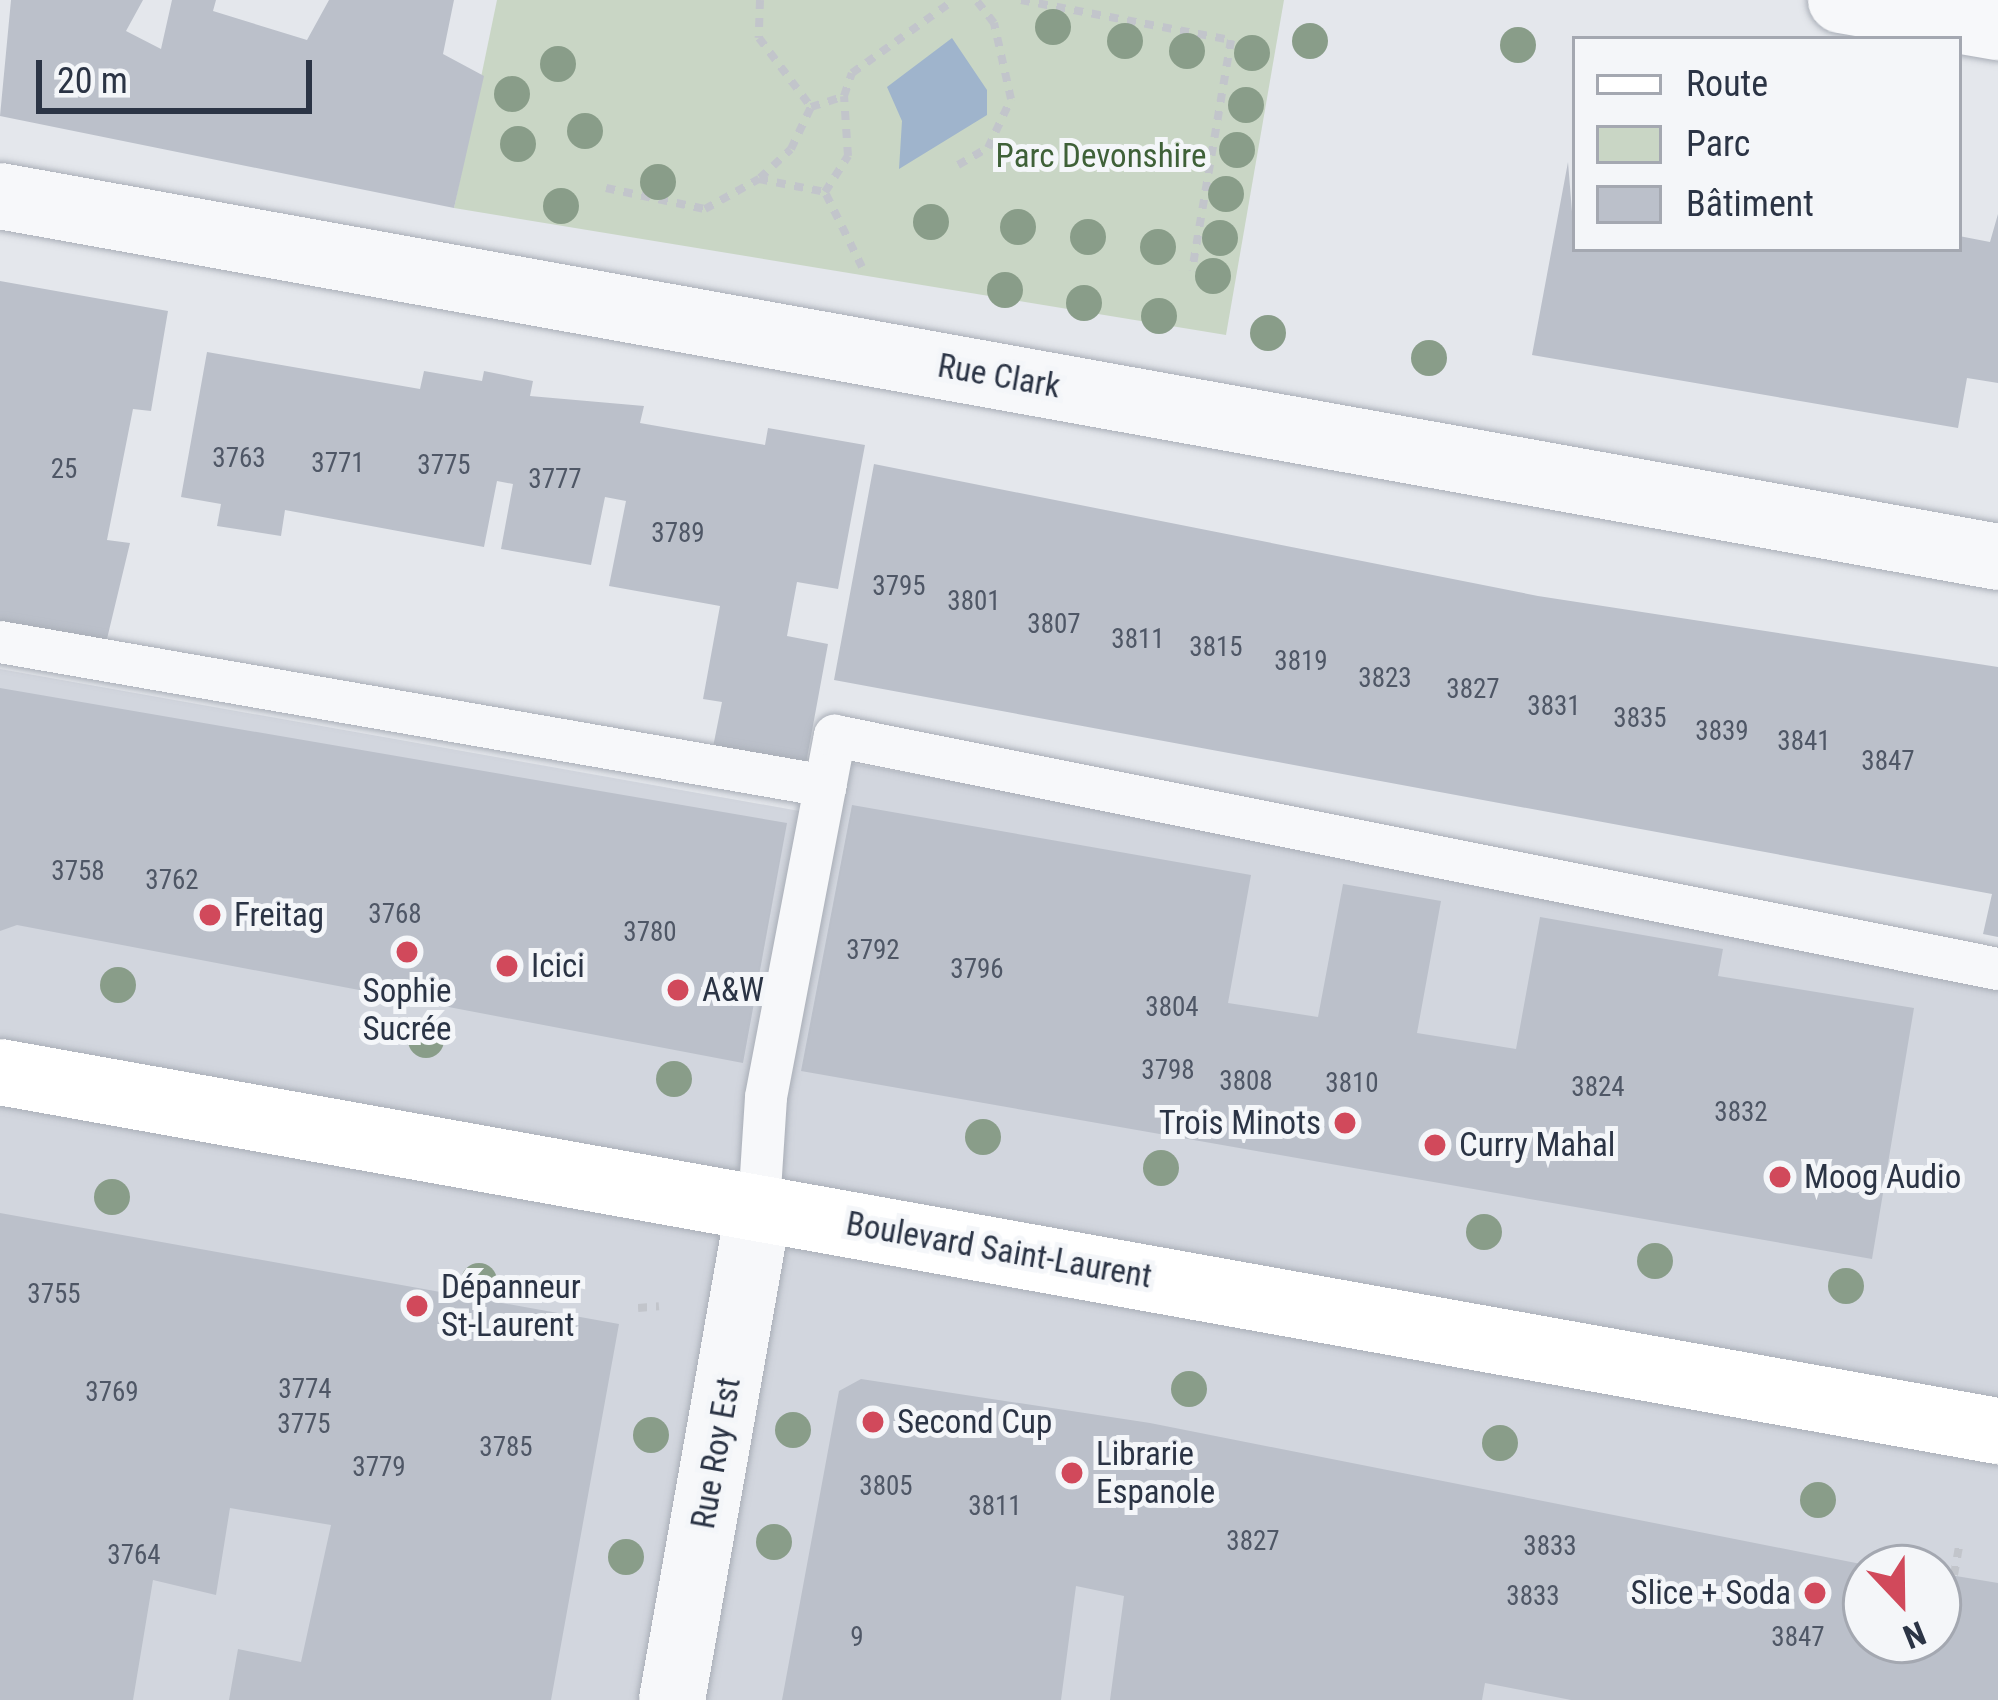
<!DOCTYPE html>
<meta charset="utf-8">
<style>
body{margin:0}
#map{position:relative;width:1998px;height:1700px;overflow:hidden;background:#e4e7ec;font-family:"Roboto Condensed",sans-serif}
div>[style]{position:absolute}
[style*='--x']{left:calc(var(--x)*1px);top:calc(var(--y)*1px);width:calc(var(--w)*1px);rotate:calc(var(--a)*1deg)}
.built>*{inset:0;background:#d2d6de}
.green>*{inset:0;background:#c9d6c5}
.water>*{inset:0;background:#9fb4cc}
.building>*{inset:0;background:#bbc0ca}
.path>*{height:8px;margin-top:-4px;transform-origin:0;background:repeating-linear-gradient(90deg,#c2c5cb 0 9px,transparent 0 18px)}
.roads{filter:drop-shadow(0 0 3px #a9aeb7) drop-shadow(0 0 3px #a9aeb7)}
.lane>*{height:42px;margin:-21px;padding:0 21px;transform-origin:21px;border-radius:21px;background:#f7f8fa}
.street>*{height:66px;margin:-33px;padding:0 33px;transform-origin:33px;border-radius:33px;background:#f7f8fa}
.secondary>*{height:66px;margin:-33px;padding:0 33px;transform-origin:33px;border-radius:33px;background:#fff}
.trees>*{width:36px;height:36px;margin:-18px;border-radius:50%;background:#899d89}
.dots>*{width:33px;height:33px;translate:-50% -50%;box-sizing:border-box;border:6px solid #f4f6f9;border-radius:50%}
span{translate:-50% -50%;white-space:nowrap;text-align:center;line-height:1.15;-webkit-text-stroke:10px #f4f6f9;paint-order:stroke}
.number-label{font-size:27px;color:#4f5766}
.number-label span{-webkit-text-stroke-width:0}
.park-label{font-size:33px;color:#3f6138}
.street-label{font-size:33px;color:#2b3445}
.poi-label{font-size:33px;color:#2b3445}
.left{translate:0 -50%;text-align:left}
.right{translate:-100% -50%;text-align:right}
.legend{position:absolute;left:1572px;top:36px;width:390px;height:216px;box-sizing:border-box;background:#f4f6f9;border:3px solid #a4a8b1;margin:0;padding:15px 21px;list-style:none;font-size:36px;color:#2b3445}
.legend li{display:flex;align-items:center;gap:24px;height:60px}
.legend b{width:60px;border:3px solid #a4a8b1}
.north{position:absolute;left:1842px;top:1544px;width:120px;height:120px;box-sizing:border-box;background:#f4f6f9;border:3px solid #a4a8b1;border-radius:50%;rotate:158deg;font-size:33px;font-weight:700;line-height:48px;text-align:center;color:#2b3445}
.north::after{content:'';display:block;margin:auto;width:42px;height:54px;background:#d1495b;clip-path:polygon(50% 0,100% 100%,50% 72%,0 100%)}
.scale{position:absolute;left:36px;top:60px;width:276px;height:54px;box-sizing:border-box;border:6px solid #2b3445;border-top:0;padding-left:15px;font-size:36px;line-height:42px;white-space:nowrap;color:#2b3445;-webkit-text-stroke:9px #f4f6f9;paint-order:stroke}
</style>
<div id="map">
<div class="built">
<i style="clip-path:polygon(evenodd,0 669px,805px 812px,820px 758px,1998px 963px,1998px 1700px,0 1700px,0 669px,1866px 1568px,1938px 1568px,1938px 1640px,1866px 1640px,1866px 1568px)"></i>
</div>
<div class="green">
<i style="clip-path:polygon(497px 0,1284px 0,1226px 335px,454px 208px)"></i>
</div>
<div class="water">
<i style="clip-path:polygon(952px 38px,987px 90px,987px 115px,899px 169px,902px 121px,887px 87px)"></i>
</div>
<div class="building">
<i style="clip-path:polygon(11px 0,143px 0,126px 31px,161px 49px,172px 0,216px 0,213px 11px,307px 40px,329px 0,454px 0,443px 54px,484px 76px,454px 208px,0 116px)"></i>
<i style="clip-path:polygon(1568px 162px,1575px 249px,1959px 249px,1959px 236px,1990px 242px,1998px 214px,1998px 383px,1967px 378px,1958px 428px,1532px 355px)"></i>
<i style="clip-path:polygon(0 281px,168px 311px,151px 411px,133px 409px,107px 540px,130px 543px,106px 643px,0 624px)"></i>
<i style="clip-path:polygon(207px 352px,420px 389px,424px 371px,482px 381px,484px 371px,533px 381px,530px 396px,644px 406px,640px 423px,765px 445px,768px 428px,865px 445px,838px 589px,797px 582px,787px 636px,828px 644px,805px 769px,712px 752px,722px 702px,703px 699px,720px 606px,609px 586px,626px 501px,605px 497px,591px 565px,501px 549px,513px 484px,497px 481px,484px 547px,285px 510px,281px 536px,217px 526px,221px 504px,181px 497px)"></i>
<i style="clip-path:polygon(874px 464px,1538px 596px,1998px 667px,1998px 937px,1983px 934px,1992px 894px,834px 680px)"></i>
<i style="clip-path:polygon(0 688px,787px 823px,743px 1063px,17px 925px,0 931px)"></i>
<i style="clip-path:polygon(852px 805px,1251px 875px,1228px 1003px,1318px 1017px,1343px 884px,1441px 901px,1417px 1033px,1516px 1049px,1540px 917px,1723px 949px,1718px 976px,1914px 1008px,1872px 1259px,801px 1071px)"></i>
<i style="clip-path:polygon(0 1213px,619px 1324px,551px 1700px,229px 1700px,238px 1649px,301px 1662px,331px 1525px,230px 1508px,216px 1595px,153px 1580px,133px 1700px,0 1700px)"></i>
<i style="clip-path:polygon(861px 1379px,1150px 1423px,1866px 1565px,1866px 1640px,1938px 1640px,1938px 1573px,1998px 1583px,1998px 1700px,1571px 1700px,1485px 1683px,1482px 1700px,1110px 1700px,1124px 1596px,1076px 1586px,1061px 1700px,782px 1700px,839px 1391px)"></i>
</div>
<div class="path">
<i style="--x:760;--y:0;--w:38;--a:92"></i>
<i style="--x:759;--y:38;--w:86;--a:53"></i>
<i style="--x:1021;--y:0;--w:214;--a:10.8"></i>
<i style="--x:1231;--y:40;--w:234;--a:99.6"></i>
<i style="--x:958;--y:165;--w:34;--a:-30"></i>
<i style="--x:988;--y:148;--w:54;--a:-64.9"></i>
<i style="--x:1011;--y:99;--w:78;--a:-102.6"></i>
<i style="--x:994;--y:23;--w:29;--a:-128"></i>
<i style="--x:760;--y:178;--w:42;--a:-43.1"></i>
<i style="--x:791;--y:149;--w:47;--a:-64.5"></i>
<i style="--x:811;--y:107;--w:35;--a:-18"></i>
<i style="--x:606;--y:188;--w:101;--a:12"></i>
<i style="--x:705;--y:209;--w:62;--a:-29.1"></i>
<i style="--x:759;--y:179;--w:67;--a:11.1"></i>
<i style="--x:862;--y:267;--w:84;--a:-116.3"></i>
<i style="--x:825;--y:192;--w:43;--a:-57.4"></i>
<i style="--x:848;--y:156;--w:60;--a:-93.8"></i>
<i style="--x:844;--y:96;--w:24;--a:-71"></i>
<i style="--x:852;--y:73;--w:125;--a:-35.6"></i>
<i style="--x:638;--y:1308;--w:21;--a:-5"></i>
<i style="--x:1954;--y:1575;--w:35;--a:-80"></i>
</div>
<div class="roads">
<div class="lane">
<i style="--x:0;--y:642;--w:838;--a:9.89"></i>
<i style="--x:759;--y:1206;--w:109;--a:-86.3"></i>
<i style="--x:766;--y:1097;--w:368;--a:-79.2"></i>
<i style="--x:835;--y:736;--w:1186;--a:11.33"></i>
</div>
<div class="street">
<i style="--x:1841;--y:0;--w:159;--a:9.8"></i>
<i style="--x:0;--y:196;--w:2030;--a:10.24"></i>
<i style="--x:672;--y:1700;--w:502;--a:-80.01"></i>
</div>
<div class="secondary">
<i style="--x:0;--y:1072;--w:2030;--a:10.19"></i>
</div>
</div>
<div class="trees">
<i style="left:1053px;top:27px"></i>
<i style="left:1125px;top:41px"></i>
<i style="left:1310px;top:41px"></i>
<i style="left:1518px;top:45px"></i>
<i style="left:1187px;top:51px"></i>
<i style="left:1252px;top:53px"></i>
<i style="left:558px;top:64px"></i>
<i style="left:512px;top:94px"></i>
<i style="left:1246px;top:105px"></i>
<i style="left:585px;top:131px"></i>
<i style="left:518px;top:144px"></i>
<i style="left:1237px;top:150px"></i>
<i style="left:658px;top:182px"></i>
<i style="left:1226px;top:194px"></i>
<i style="left:561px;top:206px"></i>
<i style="left:931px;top:222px"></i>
<i style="left:1018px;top:227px"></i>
<i style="left:1088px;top:237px"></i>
<i style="left:1220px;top:238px"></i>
<i style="left:1158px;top:247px"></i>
<i style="left:1213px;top:276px"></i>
<i style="left:1005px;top:290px"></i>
<i style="left:1084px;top:303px"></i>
<i style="left:1159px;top:316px"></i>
<i style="left:1268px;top:333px"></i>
<i style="left:1429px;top:358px"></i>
<i style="left:118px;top:985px"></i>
<i style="left:426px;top:1040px"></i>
<i style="left:674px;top:1079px"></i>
<i style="left:983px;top:1137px"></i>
<i style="left:1161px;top:1168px"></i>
<i style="left:112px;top:1197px"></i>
<i style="left:1484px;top:1232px"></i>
<i style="left:1655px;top:1261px"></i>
<i style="left:479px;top:1281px"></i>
<i style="left:1846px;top:1286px"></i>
<i style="left:1189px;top:1389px"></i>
<i style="left:793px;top:1430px"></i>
<i style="left:651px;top:1435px"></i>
<i style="left:1500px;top:1443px"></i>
<i style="left:1818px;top:1500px"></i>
<i style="left:774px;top:1542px"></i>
<i style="left:626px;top:1557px"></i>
</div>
<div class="dots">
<i style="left:210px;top:915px;background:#d1495b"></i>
<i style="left:407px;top:952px;background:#d1495b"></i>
<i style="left:507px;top:966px;background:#d1495b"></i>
<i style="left:678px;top:990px;background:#d1495b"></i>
<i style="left:1345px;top:1123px;background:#d1495b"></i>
<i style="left:1435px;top:1145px;background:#d1495b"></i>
<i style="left:1780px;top:1177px;background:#d1495b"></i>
<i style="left:417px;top:1306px;background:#d1495b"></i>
<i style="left:873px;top:1422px;background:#d1495b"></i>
<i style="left:1072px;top:1473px;background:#d1495b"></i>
<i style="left:1815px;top:1593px;background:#d1495b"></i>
</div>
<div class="number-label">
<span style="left:239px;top:459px">3763</span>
<span style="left:338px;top:464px">3771</span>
<span style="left:444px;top:466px">3775</span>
<span style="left:64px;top:470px">25</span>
<span style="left:555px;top:480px">3777</span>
<span style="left:678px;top:534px">3789</span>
<span style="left:899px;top:587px">3795</span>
<span style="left:974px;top:602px">3801</span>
<span style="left:1054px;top:625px">3807</span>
<span style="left:1138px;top:640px">3811</span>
<span style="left:1216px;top:648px">3815</span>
<span style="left:1301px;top:662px">3819</span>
<span style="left:1385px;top:679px">3823</span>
<span style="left:1473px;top:690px">3827</span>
<span style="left:1554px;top:707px">3831</span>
<span style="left:1640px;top:719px">3835</span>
<span style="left:1722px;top:732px">3839</span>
<span style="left:1804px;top:742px">3841</span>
<span style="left:1888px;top:762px">3847</span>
<span style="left:78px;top:872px">3758</span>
<span style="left:172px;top:881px">3762</span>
<span style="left:395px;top:915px">3768</span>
<span style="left:650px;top:933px">3780</span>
<span style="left:873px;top:951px">3792</span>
<span style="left:977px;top:970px">3796</span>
<span style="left:1172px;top:1008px">3804</span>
<span style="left:1168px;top:1071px">3798</span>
<span style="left:1246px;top:1082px">3808</span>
<span style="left:1352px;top:1084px">3810</span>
<span style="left:1598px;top:1088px">3824</span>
<span style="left:1741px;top:1113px">3832</span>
<span style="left:54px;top:1295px">3755</span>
<span style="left:305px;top:1390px">3774</span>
<span style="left:112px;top:1393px">3769</span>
<span style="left:304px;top:1425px">3775</span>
<span style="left:506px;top:1448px">3785</span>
<span style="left:379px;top:1468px">3779</span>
<span style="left:886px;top:1487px">3805</span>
<span style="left:995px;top:1507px">3811</span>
<span style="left:1253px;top:1542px">3827</span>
<span style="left:1550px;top:1547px">3833</span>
<span style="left:134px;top:1556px">3764</span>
<span style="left:1533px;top:1597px">3833</span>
<span style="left:857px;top:1638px">9</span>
<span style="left:1798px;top:1638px">3847</span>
</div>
<div class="park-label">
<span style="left:1101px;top:156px">Parc Devonshire</span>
</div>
<div class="street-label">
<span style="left:999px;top:376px;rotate:10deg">Rue Clark</span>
<span style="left:999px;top:1250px;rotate:10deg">Boulevard Saint-Laurent</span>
<span style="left:716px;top:1453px;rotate:-80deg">Rue Roy Est</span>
</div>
<div class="poi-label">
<span class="left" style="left:234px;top:915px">Freitag</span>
<span class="left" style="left:531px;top:966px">Icici</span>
<span class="left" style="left:702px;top:990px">A&amp;W</span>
<span style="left:407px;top:1010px">Sophie<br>Sucrée</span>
<span class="right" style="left:1321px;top:1123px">Trois Minots</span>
<span class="left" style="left:1459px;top:1145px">Curry Mahal</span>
<span class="left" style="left:1804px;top:1177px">Moog Audio</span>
<span class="left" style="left:441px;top:1306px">Dépanneur<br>St-Laurent</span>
<span class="left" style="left:897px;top:1422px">Second Cup</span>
<span class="left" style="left:1096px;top:1473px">Librarie<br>Espanole</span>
<span class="right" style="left:1791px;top:1593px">Slice + Soda</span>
</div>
<ul class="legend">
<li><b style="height:15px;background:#fff"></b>Route</li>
<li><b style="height:33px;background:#c9d6c5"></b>Parc</li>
<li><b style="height:33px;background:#bbc0ca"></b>Bâtiment</li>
</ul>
<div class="north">N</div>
<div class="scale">20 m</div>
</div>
